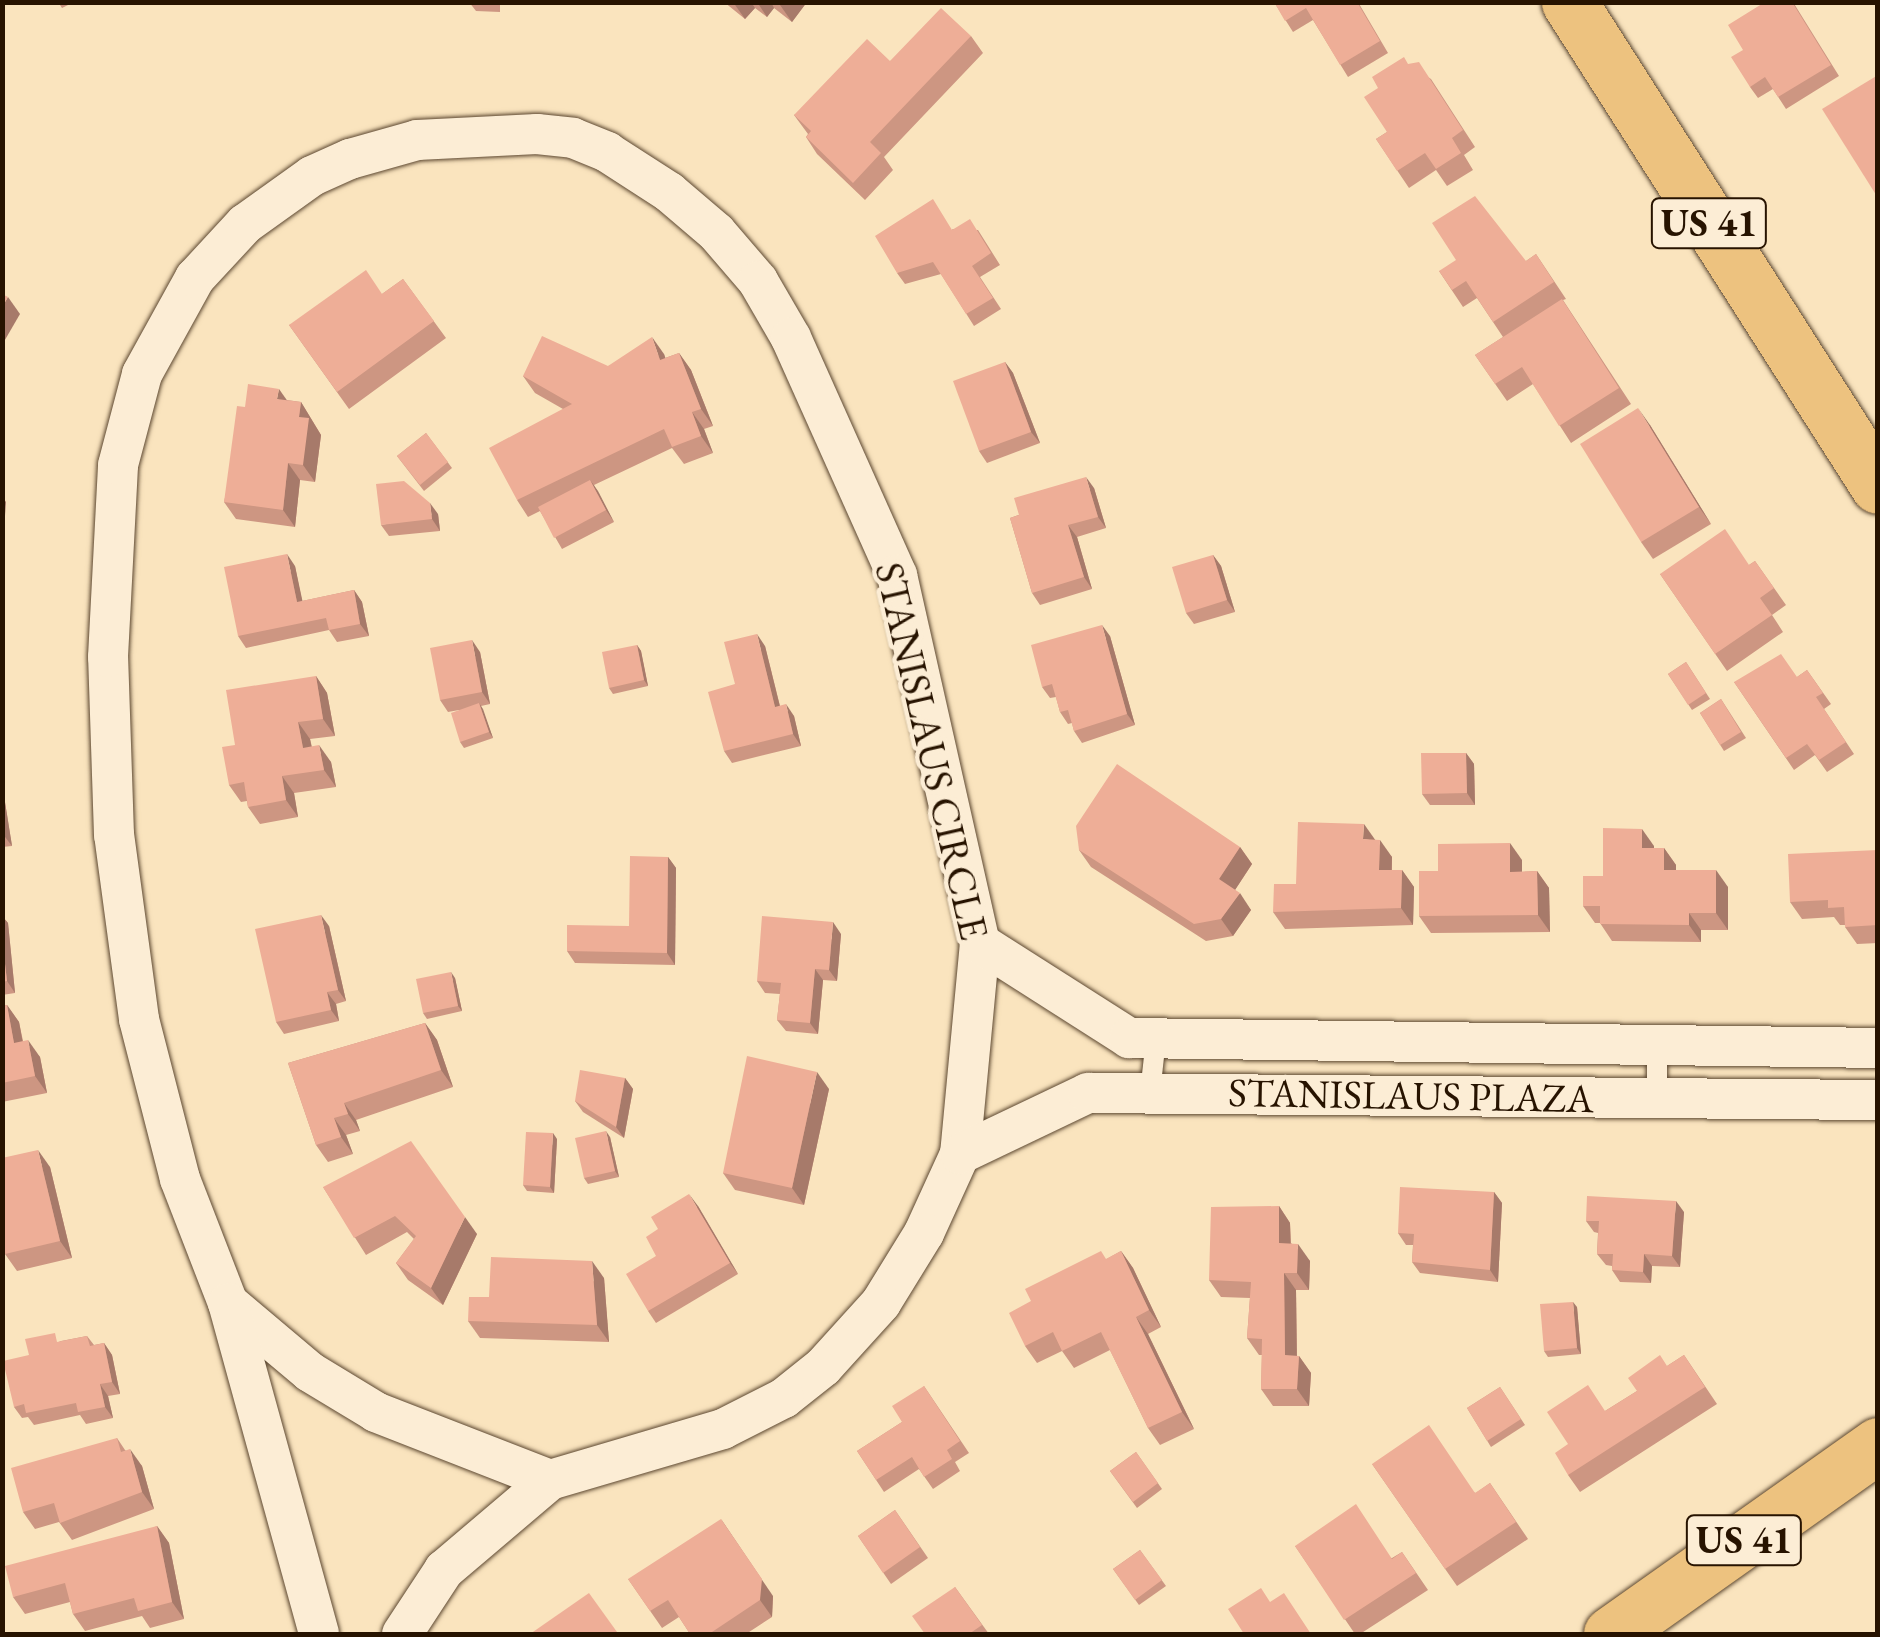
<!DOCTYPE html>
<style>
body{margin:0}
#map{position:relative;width:1880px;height:1637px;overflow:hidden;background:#fae4be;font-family:"EB Garamond",serif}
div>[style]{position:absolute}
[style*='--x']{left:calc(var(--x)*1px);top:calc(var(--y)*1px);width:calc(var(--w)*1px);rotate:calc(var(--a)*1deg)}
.roads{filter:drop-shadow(0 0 2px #5c4730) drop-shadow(0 0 2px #5c4730)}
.lane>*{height:20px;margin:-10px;padding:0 10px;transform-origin:10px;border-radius:10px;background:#fcedd5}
.street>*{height:40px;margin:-20px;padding:0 20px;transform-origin:20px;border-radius:20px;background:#fcedd5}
.primary>*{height:55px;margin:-27.5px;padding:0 27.5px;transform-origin:27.5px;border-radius:27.5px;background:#edc27f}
.wall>*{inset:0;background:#cd9682}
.shaded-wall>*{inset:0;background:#a77a6a}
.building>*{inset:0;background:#eeae97}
span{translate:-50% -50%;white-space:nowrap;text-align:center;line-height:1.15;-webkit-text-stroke:9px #fcedd5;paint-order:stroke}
.shield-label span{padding:2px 8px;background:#fcedd5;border:2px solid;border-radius:8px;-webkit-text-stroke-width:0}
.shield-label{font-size:38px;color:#271300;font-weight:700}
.street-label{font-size:40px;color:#271300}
.frame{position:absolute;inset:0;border:5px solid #271300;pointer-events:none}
</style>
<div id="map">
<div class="roads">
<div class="lane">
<i style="--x:1657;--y:1045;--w:52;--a:90"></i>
<i style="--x:1150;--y:1093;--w:54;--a:-83.7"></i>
</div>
<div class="street">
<i style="--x:537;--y:134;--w:36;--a:6"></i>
<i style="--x:573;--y:138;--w:37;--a:22"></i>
<i style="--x:607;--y:152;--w:74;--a:32.8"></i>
<i style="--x:669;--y:192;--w:62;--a:40.4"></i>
<i style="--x:716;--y:232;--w:65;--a:49.4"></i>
<i style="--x:758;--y:281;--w:66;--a:59.9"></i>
<i style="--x:791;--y:338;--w:260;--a:65.9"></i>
<i style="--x:897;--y:575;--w:377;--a:77.3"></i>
<i style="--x:980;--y:943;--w:212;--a:95.4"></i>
<i style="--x:960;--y:1154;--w:87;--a:114.5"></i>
<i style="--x:924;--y:1233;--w:82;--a:121.6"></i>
<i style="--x:881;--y:1303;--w:86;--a:132.2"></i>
<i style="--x:823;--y:1367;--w:50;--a:141.5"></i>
<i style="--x:784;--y:1398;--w:68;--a:153.1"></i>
<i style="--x:723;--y:1429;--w:180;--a:163.6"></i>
<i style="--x:550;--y:1480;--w:187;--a:-158.7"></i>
<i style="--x:376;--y:1412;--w:77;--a:-148.8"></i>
<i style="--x:310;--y:1372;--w:107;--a:-139.9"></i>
<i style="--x:228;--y:1303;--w:133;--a:-111.2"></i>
<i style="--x:180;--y:1179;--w:165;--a:-104.4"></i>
<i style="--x:139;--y:1019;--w:186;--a:-97.7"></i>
<i style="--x:114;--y:835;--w:178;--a:-91.9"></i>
<i style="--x:108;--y:657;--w:192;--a:-87"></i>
<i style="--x:118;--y:465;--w:94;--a:-75.2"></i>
<i style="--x:142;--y:374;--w:110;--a:-61.1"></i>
<i style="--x:195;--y:278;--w:74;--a:-47.2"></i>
<i style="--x:245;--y:224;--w:82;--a:-35.6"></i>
<i style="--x:312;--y:176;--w:42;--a:-24.1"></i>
<i style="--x:350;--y:159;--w:70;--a:-15.8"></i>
<i style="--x:417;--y:140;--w:120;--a:-2.9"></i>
<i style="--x:980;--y:943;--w:177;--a:32.5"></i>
<i style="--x:1129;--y:1038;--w:749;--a:0.76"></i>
<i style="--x:960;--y:1154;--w:142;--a:-25.5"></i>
<i style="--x:1088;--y:1093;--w:790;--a:0.51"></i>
<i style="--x:228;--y:1303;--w:343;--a:74.6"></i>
<i style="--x:402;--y:1634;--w:77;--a:-56.7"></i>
<i style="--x:444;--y:1570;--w:139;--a:-40.3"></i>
</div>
<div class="primary">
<i style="--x:1569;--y:2;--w:574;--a:57.44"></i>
<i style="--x:1611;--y:1634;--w:327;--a:-35.3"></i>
</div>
</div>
<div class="wall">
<i style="clip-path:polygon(58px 2px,74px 2px,62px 8px)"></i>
<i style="clip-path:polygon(469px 2px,500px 2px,500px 12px,476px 11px)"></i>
<i style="clip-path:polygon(724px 2px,807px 2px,792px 22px,774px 8px,767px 17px,755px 8px,745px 19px)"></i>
<i style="clip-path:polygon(1274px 2px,1358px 2px,1388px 53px,1348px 77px,1313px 20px,1293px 32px)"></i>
<i style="clip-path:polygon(1793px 2px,1839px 76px,1786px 109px,1773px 89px,1758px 98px,1750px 87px,1743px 50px)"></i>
<i style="clip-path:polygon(971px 36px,983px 53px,884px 157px,893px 170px,865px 200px,817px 154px,806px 137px,808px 134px,794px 115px,890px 61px)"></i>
<i style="clip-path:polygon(1408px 64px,1431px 79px,1475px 147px,1464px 155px,1473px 170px,1447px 186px,1436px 170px,1409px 188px,1376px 139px,1387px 132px,1378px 88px)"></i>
<i style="clip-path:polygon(953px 229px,978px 230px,1000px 265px,980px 277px,1001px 309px,974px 326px,941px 274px,905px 284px,897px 273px)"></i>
<i style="clip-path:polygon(1536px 254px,1566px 299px,1563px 300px,1631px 404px,1571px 443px,1533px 384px,1507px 401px,1475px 355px,1503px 337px,1477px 298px,1463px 307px,1439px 271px,1526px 261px)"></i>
<i style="clip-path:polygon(403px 279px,446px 338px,349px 409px,289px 325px,382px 294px)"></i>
<i style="clip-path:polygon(679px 353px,691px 370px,713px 426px,704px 429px,713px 453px,684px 464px,672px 448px,594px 485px,614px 522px,562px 549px,540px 511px,528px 517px,517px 500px,563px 409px,535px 393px,523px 376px,608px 366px,664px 354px,665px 358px)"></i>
<i style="clip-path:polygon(1005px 362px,1013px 373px,1040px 443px,987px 463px,979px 451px)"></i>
<i style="clip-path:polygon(287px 400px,301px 402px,321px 435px,315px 482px,300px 480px,295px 527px,236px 519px,224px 502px,245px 407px)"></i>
<i style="clip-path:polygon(1650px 425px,1711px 524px,1653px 559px,1641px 542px)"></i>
<i style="clip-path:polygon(426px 433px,452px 468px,424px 491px,397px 456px)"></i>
<i style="clip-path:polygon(1094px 488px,1106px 528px,1077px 537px,1092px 589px,1040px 605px,1032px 593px,1010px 518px)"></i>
<i style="clip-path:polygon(438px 514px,440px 531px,389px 536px,381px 525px)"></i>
<i style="clip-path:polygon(1213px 555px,1221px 566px,1235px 612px,1194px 624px,1186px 613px)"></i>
<i style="clip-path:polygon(1755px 561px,1786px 605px,1772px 615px,1783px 632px,1727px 671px,1660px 574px,1749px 565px)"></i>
<i style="clip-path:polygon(295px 566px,302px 601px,354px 590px,362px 602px,369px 636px,337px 642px,329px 630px,246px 648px,238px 636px)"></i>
<i style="clip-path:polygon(1110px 636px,1135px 725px,1082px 743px,1074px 731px,1072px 723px,1068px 724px,1060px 712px,1056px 697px,1050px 698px,1042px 687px)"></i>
<i style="clip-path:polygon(637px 645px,641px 651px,648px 686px,613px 694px,609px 688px)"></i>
<i style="clip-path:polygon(765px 646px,780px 706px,794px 716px,801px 746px,732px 763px,724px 751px,735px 684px)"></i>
<i style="clip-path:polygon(480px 652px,490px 704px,481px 706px,493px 738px,464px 748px,460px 742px,459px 710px,448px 712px,440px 700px)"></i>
<i style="clip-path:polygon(1686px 662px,1710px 699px,1692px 710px,1668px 674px)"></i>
<i style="clip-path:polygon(1807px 670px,1831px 704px,1824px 709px,1854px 754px,1827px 772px,1815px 755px,1794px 770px,1734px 682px,1797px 677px)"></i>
<i style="clip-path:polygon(316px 676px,327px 693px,335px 736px,310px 739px,312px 747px,331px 762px,336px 787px,294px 793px,298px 817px,260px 824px,248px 807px,247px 801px,241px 802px,229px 785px,235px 745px)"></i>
<i style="clip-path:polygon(1721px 699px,1746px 738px,1724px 751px,1700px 713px)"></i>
<i style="clip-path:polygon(1466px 753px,1474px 764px,1475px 805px,1430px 805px,1422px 794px)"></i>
<i style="clip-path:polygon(2px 793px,4px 796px,12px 846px,2px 847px)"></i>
<i style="clip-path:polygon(1375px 840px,1392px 857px,1392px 870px,1402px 870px,1414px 887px,1413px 925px,1285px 929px,1273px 912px,1296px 884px)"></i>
<i style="clip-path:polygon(1654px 846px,1654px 848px,1664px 848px,1676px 865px,1676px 870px,1728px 887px,1728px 930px,1701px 930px,1701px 942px,1612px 941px,1600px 923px,1595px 923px,1583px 906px,1603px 876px)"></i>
<i style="clip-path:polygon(1240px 847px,1252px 864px,1235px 890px,1251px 910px,1233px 936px,1206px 941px,1091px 867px,1079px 850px)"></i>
<i style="clip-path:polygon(1878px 850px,1878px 943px,1857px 944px,1845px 927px,1845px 925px,1840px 925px,1834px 917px,1802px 919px,1790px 902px)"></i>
<i style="clip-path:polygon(668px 857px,676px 868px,675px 965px,575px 963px,567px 951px,629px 926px)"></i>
<i style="clip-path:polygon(1522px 860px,1522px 872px,1537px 871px,1549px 888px,1550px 932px,1431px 933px,1419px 916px,1438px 871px)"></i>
<i style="clip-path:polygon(2px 916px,8px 923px,15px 993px,2px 995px)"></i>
<i style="clip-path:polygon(329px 926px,346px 1001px,336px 1004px,339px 1021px,284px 1034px,276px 1022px)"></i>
<i style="clip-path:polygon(841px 934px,837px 981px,823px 980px,818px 1034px,786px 1031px,777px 1020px,780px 994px,765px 993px,757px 981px)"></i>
<i style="clip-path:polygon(455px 978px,462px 1011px,427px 1019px,423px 1013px)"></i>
<i style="clip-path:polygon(7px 1005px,19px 1022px,23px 1041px,40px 1057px,47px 1093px,2px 1102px,2px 1006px)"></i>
<i style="clip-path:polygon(425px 1023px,437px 1040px,453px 1087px,356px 1120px,360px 1131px,346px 1135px,353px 1154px,328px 1162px,316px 1145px,288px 1063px)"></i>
<i style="clip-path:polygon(625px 1078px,633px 1089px,624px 1138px,583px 1112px,575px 1101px)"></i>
<i style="clip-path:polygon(829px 1089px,804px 1205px,735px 1190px,723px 1173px)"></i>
<i style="clip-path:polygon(610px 1137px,619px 1177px,588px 1184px,584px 1178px)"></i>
<i style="clip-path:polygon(557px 1139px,554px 1193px,527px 1191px,523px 1185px)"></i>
<i style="clip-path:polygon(2px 1158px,50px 1167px,72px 1258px,17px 1271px,5px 1254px,4px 1249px,2px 1250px)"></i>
<i style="clip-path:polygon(323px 1187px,477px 1234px,443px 1305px,408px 1280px,396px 1263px,414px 1239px,407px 1232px,366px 1255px)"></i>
<i style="clip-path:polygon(1494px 1192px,1502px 1203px,1498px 1282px,1420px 1273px,1412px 1262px,1413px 1245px,1406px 1245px,1398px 1233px)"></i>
<i style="clip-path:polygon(698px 1206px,738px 1274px,656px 1323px,648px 1311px,656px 1256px)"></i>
<i style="clip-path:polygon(1279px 1206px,1290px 1223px,1291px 1243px,1310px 1261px,1309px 1290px,1296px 1290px,1297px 1356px,1299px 1356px,1311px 1373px,1309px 1406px,1273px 1406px,1261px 1389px,1262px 1355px,1259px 1355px,1247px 1338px,1250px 1298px,1221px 1297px,1209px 1280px)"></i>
<i style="clip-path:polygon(1684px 1212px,1680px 1267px,1652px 1266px,1651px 1283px,1620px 1282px,1612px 1270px,1612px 1266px,1606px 1265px,1597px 1254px,1598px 1233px,1594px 1232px,1586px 1221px)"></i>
<i style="clip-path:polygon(1121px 1251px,1133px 1268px,1161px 1327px,1148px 1334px,1194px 1429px,1160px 1445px,1148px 1428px,1110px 1350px,1074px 1368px,1062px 1351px,1037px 1363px,1025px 1346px,1031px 1301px)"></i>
<i style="clip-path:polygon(604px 1278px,609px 1342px,480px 1338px,468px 1321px)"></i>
<i style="clip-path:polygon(1577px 1307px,1581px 1354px,1548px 1357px,1544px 1351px)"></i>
<i style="clip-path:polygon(87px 1336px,94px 1345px,104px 1343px,112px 1355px,120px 1394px,108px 1396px,113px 1418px,86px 1424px,80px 1415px,34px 1425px,28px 1417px,22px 1418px,14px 1407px,29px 1355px,61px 1341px)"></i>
<i style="clip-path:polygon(1684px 1355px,1717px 1404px,1580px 1492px,1568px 1475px,1568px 1444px,1605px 1411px,1637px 1391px,1667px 1366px)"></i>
<i style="clip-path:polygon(924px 1386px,969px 1453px,955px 1462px,960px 1471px,933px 1489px,919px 1469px,884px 1492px,857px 1451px,902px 1422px)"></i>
<i style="clip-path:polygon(1500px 1387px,1525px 1425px,1491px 1447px,1467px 1408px)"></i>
<i style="clip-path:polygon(117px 1438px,125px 1450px,142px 1466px,154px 1509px,72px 1540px,59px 1522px,35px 1529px,23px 1512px)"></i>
<i style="clip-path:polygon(1136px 1452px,1162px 1489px,1137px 1508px,1110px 1471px)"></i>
<i style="clip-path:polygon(1372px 1464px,1476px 1493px,1490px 1483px,1528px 1539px,1457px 1586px)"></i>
<i style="clip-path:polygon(895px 1510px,928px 1558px,891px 1584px,858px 1536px)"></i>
<i style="clip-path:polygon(157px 1526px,169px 1543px,184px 1619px,150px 1628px,142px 1616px,85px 1631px,73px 1614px,70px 1602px,25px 1614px,13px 1597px)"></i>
<i style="clip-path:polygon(1295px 1546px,1392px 1558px,1402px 1552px,1428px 1590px,1360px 1634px,1355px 1634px)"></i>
<i style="clip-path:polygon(1140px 1550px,1166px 1586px,1139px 1605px,1113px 1569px)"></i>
<i style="clip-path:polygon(628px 1579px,773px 1596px,772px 1617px,746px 1634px,690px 1634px,679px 1617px,662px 1628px)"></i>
<i style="clip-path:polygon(955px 1587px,989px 1634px,925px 1634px)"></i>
</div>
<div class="shaded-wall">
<i style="clip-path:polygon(733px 2px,751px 2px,755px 8px,745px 19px)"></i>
<i style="clip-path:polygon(757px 2px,771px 2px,774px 8px,767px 17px)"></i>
<i style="clip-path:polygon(782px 2px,807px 2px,792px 22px,780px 5px)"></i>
<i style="clip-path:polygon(8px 297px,20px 314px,2px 345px,2px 307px)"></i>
<i style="clip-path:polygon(652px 337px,664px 354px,672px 377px,660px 360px)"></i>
<i style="clip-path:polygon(679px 353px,691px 370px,713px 426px,701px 409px)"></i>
<i style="clip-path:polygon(1005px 362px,1013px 373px,1040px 443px,1031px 432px)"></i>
<i style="clip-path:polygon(279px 389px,291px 406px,277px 399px)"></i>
<i style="clip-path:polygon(301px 402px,321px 435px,315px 482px,303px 465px,299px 417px)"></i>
<i style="clip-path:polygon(1638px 408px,1650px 425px,1711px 524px,1699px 507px)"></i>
<i style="clip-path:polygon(692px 412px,704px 429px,713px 453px,701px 436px)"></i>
<i style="clip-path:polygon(288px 463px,300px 480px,295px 527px,283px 510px)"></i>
<i style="clip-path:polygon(1086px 477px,1094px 488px,1106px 528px,1098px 517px)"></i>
<i style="clip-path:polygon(590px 480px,598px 491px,614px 522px,606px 510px)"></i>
<i style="clip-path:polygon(2px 496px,6px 502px,4px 530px,2px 528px)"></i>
<i style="clip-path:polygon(430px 503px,438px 514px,440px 531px,432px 519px)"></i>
<i style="clip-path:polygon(1068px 525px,1077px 537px,1092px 589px,1084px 577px)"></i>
<i style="clip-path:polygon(287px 554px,295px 566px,305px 613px,297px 602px)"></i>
<i style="clip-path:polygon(1213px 555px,1221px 566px,1235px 612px,1227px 600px)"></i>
<i style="clip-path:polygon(354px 590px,362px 602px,369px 636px,360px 624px)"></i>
<i style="clip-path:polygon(1102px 625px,1110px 636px,1135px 725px,1127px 714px)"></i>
<i style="clip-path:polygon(757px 634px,765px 646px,783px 719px,775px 707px)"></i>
<i style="clip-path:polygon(472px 640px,480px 652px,490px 704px,482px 692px)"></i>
<i style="clip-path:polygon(637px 645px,641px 651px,648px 686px,644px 680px)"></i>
<i style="clip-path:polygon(316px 676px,327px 693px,335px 736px,323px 719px)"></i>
<i style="clip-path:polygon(479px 703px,483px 709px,493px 738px,489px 732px)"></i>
<i style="clip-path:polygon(786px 704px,794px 716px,801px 746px,793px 734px)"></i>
<i style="clip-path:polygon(298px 722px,310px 739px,315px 765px,303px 748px)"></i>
<i style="clip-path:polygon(319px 745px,331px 762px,336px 787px,324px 770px)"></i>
<i style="clip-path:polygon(1466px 753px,1474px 764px,1475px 805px,1467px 793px)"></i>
<i style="clip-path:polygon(282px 776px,294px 793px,298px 817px,286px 800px)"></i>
<i style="clip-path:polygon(2px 793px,4px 796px,12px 846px,2px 833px)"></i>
<i style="clip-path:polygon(1364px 824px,1376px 841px,1363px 839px)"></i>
<i style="clip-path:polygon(1642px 829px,1654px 846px,1654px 865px,1642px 848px)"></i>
<i style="clip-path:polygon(1380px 840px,1392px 857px,1391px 887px,1379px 870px)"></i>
<i style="clip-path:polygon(1510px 843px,1522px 860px,1522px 889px,1510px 872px)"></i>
<i style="clip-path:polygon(1240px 847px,1252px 864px,1231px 896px,1219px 879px)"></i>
<i style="clip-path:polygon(1664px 848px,1676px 865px,1676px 887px,1664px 870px)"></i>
<i style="clip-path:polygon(668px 857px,676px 868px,675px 965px,667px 953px)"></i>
<i style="clip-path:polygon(1402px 870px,1414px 887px,1413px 925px,1401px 908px)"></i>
<i style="clip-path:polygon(1716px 870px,1728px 887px,1728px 930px,1716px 913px)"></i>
<i style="clip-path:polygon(1537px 871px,1549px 888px,1550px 932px,1538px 915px)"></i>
<i style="clip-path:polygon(1240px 893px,1251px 910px,1233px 936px,1221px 919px)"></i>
<i style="clip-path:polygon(1689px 913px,1701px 930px,1701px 942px,1689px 925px)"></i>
<i style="clip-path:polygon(321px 915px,329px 926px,346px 1001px,338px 990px)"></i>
<i style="clip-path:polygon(2px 916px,8px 923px,15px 993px,7px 981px,2px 938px)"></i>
<i style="clip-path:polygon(833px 922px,841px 934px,837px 981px,829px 970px)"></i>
<i style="clip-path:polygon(815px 969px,823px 980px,818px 1034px,810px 1023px)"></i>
<i style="clip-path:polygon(451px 972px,455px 978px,462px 1011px,458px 1006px)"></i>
<i style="clip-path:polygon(327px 992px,336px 1004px,339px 1021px,331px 1010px)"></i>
<i style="clip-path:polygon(7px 1005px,19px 1022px,26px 1060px,14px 1043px)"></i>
<i style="clip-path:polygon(425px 1023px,437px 1040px,453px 1087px,441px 1070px)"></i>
<i style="clip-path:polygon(28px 1040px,40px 1057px,47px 1093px,35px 1076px)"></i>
<i style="clip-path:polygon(817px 1072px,829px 1089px,804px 1205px,792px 1188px)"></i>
<i style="clip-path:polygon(625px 1078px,633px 1089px,624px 1138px,616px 1127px)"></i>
<i style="clip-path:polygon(344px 1103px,356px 1120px,360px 1131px,348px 1114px)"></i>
<i style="clip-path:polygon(334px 1118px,346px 1135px,353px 1154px,341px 1137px)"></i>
<i style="clip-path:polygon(606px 1131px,610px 1137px,619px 1177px,615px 1171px)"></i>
<i style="clip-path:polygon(553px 1133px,557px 1139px,554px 1193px,550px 1187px)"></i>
<i style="clip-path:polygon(38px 1150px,50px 1167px,72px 1258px,60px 1241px)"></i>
<i style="clip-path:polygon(1494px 1192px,1502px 1203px,1498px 1282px,1490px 1270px)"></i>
<i style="clip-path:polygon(689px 1194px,698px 1206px,738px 1274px,730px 1263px)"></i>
<i style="clip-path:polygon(1676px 1201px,1684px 1212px,1680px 1267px,1672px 1256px)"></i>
<i style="clip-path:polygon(1279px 1206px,1290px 1223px,1291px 1260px,1279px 1243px)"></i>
<i style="clip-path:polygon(465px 1217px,477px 1234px,443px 1305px,431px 1288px)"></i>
<i style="clip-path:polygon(1298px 1244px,1310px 1261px,1309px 1290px,1297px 1273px)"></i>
<i style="clip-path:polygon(1121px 1251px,1133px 1268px,1161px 1327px,1149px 1310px)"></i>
<i style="clip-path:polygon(1644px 1254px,1652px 1266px,1651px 1283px,1643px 1272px)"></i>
<i style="clip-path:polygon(592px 1261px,604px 1278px,609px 1342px,597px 1325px)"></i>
<i style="clip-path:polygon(1284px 1273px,1296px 1290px,1297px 1372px,1285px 1355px)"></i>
<i style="clip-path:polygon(1573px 1302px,1577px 1307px,1581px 1354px,1577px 1348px)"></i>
<i style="clip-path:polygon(1136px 1317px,1148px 1334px,1194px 1429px,1182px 1412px)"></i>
<i style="clip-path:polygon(104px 1343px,112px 1355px,120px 1394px,112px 1382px)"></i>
<i style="clip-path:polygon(1299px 1356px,1311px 1373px,1309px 1406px,1297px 1389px)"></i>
<i style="clip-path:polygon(100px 1384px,108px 1396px,113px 1418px,105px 1407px)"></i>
<i style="clip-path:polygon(130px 1449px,142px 1466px,154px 1509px,142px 1492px)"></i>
<i style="clip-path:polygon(721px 1519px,773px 1596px,772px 1617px,760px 1600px)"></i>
<i style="clip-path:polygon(157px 1526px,169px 1543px,184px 1619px,172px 1602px)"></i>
</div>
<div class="building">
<i style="clip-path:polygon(1274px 2px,1357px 2px,1380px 41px,1340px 65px,1306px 8px,1285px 21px)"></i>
<i style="clip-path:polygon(1765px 2px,1792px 2px,1831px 65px,1778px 97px,1765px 77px,1750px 87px,1731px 57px,1743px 50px,1728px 25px)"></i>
<i style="clip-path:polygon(941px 8px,971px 36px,870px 142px,881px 153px,853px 183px,806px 137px,811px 131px,794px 115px,867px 39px,890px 61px)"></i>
<i style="clip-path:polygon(1404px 57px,1408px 64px,1419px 62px,1463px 130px,1452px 138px,1461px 153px,1436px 169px,1425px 153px,1397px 171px,1376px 139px,1387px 132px,1364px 97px,1378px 88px,1372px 77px)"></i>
<i style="clip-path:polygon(1878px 75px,1878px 198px,1822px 109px)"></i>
<i style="clip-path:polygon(1475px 196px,1526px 261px,1536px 254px,1554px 282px,1493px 322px,1466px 281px,1452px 290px,1439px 271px,1456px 260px,1432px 223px)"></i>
<i style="clip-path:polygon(933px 199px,952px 230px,970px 219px,991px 253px,972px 266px,993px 298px,966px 314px,933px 262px,897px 273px,875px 236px)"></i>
<i style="clip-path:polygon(366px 270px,382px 294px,403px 279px,434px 321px,337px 392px,289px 325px)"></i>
<i style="clip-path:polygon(2px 294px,8px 297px,2px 307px)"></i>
<i style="clip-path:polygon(1562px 299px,1619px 388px,1559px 426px,1522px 367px,1495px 384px,1475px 355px)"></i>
<i style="clip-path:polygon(542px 336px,608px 366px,652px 337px,660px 360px,679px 353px,701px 409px,692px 412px,701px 436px,672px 447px,664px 429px,517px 500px,489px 448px,572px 404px,523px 376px)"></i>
<i style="clip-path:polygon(1005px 362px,1031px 432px,979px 451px,953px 381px)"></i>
<i style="clip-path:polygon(248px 384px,279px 389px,277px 399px,301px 402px,299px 417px,309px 418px,303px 465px,288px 463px,283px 510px,224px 502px,237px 406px,245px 407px)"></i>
<i style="clip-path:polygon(1638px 408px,1699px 507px,1641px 542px,1580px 444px)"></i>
<i style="clip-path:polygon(426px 433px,448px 462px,420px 485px,397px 456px)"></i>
<i style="clip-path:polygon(1086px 477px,1098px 517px,1068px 525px,1084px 577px,1032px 593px,1010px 518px,1019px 515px,1014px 498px)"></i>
<i style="clip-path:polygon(590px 480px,606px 510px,554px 538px,538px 507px)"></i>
<i style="clip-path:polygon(404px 481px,430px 503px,432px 519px,381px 525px,376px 484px)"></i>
<i style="clip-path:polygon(1725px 529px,1749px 565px,1755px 561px,1774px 588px,1760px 598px,1772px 615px,1715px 654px,1660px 574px)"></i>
<i style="clip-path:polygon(287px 554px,297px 602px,354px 590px,360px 624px,329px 630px,326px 618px,238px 636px,224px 567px)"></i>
<i style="clip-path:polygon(1213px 555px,1227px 600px,1186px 613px,1172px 567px)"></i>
<i style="clip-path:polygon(1102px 625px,1127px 714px,1074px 731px,1068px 710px,1060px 712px,1052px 684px,1042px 687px,1031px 645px)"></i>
<i style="clip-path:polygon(757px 634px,775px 707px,786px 704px,793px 734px,724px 751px,708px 692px,735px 684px,724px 642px)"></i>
<i style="clip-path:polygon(472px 640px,482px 692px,440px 700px,430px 648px)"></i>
<i style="clip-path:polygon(637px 645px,644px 680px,609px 688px,602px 652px)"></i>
<i style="clip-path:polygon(1781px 654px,1797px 677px,1807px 670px,1823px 693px,1816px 697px,1846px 742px,1819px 760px,1807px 744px,1786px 758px,1734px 682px)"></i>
<i style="clip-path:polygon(1686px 662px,1706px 693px,1688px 705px,1668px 674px)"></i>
<i style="clip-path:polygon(316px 676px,323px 719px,298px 722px,303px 748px,319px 745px,324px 770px,282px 776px,286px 800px,248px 807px,244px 782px,229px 785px,222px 747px,235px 745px,226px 690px)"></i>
<i style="clip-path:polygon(1721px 699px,1741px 732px,1720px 745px,1700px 713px)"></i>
<i style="clip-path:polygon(479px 703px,489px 732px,460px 742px,451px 713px)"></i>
<i style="clip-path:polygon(1421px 753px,1466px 753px,1467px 793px,1422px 794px)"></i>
<i style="clip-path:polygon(1117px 764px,1240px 847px,1219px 879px,1240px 893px,1221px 919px,1194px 924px,1079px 850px,1076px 826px)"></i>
<i style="clip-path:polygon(1298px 822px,1364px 824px,1363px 839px,1380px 840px,1379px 870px,1402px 870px,1401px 908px,1273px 912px,1274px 884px,1296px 884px)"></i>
<i style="clip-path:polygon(1603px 828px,1642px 829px,1642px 848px,1664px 848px,1664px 870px,1716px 870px,1716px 913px,1689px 913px,1689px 925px,1600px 924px,1600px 906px,1583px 906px,1583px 876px,1603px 876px)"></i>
<i style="clip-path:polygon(1510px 843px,1510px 872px,1537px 871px,1538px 915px,1419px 916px,1419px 871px,1438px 871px,1438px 844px)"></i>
<i style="clip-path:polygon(1878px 850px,1878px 925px,1845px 927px,1844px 907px,1828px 908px,1828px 900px,1790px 902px,1788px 854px)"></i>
<i style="clip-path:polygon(630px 856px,668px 857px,667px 953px,567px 951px,567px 925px,629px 926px)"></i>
<i style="clip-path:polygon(321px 915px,338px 990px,327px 992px,331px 1010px,276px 1022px,255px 929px)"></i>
<i style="clip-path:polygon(762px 916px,833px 922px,829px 970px,815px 969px,810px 1023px,777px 1020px,781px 983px,757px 981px)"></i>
<i style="clip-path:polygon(2px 938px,7px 981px,2px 982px)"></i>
<i style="clip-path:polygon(451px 972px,458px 1006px,423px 1013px,416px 979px)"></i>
<i style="clip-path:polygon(7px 1005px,14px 1043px,28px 1040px,35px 1076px,2px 1083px,2px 1006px)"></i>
<i style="clip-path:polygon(425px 1023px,441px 1070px,344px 1103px,348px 1114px,334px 1118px,341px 1137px,316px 1145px,288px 1063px)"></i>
<i style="clip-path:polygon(747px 1056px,817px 1072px,792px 1188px,723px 1173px)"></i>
<i style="clip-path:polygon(580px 1070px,625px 1078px,616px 1127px,575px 1101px)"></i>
<i style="clip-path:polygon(606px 1131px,615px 1171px,584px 1178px,575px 1138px)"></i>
<i style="clip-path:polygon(526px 1132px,553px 1133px,550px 1187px,523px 1185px)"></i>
<i style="clip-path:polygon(411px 1141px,465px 1217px,431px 1288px,396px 1263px,416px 1236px,395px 1216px,354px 1238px,323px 1187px)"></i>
<i style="clip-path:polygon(38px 1150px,60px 1241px,5px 1254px,2px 1243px,2px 1158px)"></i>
<i style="clip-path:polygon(1400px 1187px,1494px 1192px,1490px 1270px,1412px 1262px,1414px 1234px,1398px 1233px)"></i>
<i style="clip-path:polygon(689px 1194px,730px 1263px,648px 1311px,626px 1274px,656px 1256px,646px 1237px,658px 1229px,651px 1217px)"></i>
<i style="clip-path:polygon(1587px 1196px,1676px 1201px,1672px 1256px,1644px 1254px,1643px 1272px,1612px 1270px,1613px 1254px,1597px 1254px,1599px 1221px,1586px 1221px)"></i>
<i style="clip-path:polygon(1279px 1206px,1279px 1243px,1298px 1244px,1297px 1273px,1284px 1273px,1285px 1355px,1299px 1356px,1297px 1389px,1261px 1389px,1262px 1339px,1247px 1338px,1251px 1282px,1209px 1280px,1211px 1207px)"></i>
<i style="clip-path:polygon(1101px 1251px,1106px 1259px,1121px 1251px,1149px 1310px,1136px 1317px,1182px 1412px,1148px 1428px,1101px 1332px,1062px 1351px,1053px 1332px,1025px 1346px,1009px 1313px,1031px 1301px,1025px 1289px)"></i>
<i style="clip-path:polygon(491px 1257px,592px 1261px,597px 1325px,468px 1321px,469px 1297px,489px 1297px)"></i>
<i style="clip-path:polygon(1573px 1302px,1577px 1348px,1544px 1351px,1540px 1304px)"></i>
<i style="clip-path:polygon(55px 1333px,57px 1342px,87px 1336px,90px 1346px,104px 1343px,112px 1382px,100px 1384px,105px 1407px,78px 1412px,76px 1403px,26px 1413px,24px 1404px,14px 1407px,3px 1361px,29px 1355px,25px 1339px)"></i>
<i style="clip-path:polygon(1660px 1355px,1667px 1366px,1684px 1355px,1705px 1387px,1568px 1475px,1555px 1453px,1568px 1444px,1547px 1412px,1588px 1385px,1605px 1411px,1637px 1391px,1628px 1378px)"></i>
<i style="clip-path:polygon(924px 1386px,960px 1441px,947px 1450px,952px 1459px,924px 1477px,912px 1457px,876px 1480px,857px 1451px,902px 1422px,892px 1406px)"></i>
<i style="clip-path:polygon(1500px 1387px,1521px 1419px,1487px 1441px,1467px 1408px)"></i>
<i style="clip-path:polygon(1429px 1425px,1475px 1493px,1490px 1483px,1516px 1522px,1445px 1569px,1372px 1464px)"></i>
<i style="clip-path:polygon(117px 1438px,121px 1452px,130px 1449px,142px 1492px,60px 1523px,54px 1503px,23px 1512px,11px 1468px)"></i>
<i style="clip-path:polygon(1136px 1452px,1158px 1483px,1133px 1502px,1110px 1471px)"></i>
<i style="clip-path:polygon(1356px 1504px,1392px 1559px,1402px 1552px,1416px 1573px,1344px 1620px,1295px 1546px)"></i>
<i style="clip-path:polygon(895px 1510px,920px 1547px,883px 1573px,858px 1536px)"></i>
<i style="clip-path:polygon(721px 1519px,762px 1579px,760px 1600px,709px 1634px,690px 1634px,668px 1600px,650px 1611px,628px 1579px)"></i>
<i style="clip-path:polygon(157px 1526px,172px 1602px,138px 1611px,134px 1598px,73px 1614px,65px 1583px,13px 1597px,5px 1566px)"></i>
<i style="clip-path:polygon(1140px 1550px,1162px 1580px,1135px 1600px,1113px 1569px)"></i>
<i style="clip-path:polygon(955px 1587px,982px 1625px,969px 1634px,925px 1634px,912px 1616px)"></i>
<i style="clip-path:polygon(1261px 1588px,1270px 1602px,1284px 1593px,1311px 1634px,1244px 1634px,1228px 1609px)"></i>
<i style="clip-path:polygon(589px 1593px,617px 1632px,613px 1634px,530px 1634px)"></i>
</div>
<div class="shield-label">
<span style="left:1709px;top:223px">US 41</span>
<span style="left:1744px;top:1540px">US 41</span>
</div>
<div class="street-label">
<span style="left:932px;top:751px;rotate:77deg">STANISLAUS CIRCLE</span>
<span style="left:1411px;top:1095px;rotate:1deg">STANISLAUS PLAZA</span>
</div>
<div class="frame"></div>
</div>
